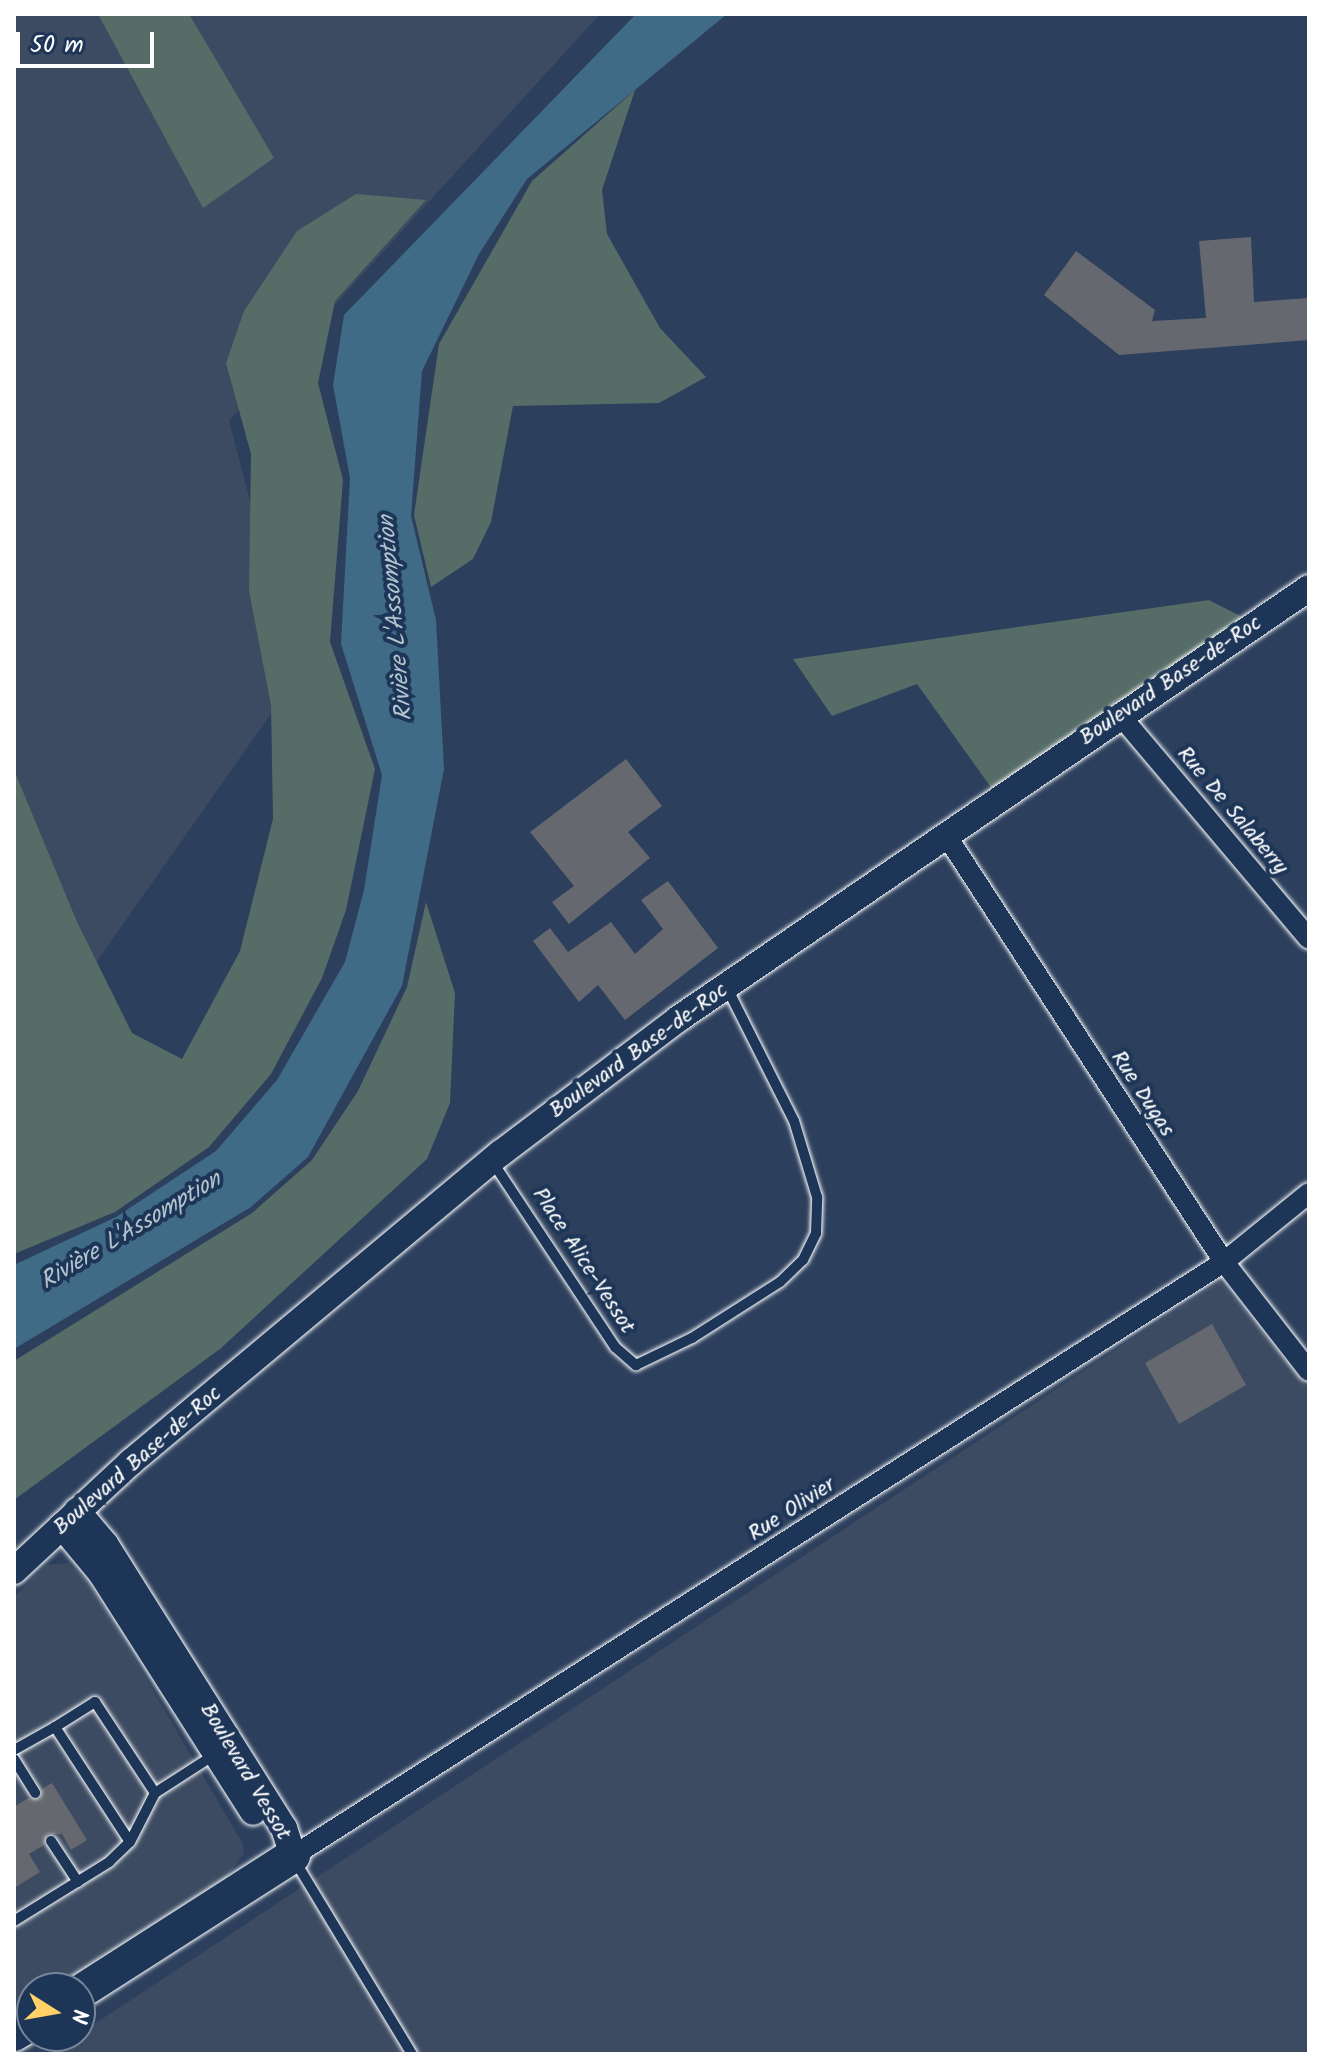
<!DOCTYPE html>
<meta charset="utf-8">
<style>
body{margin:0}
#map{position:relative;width:1323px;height:2068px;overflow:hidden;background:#2c3f5c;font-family:Kalam,sans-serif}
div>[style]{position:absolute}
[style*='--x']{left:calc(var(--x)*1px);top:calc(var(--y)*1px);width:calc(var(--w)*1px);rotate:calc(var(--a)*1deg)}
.built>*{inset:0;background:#3d4b62}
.green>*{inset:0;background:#566c67}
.water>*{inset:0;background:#406b87}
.building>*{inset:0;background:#666870}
.roads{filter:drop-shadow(0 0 2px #fff) drop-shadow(0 0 2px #fff)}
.service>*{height:10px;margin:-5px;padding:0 5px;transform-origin:5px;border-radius:5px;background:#1d3557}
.minor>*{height:20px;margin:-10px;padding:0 10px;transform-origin:10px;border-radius:10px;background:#1d3557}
.tertiary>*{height:26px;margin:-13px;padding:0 13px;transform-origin:13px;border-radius:13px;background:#1d3557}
.trunk>*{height:34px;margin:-17px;padding:0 17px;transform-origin:17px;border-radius:17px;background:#1d3557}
span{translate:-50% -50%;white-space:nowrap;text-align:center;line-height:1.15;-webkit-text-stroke:8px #1d3557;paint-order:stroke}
.street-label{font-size:22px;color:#fff}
.water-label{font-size:24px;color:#b3c4cf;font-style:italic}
.frame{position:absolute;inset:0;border:16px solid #fff;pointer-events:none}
.north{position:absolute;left:16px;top:1972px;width:80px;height:80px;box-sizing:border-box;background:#1d3557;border:2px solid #77869a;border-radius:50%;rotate:101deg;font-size:22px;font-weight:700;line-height:32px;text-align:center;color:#fff}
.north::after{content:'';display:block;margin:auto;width:28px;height:36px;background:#ffd166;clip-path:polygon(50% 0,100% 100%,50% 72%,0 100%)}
.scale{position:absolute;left:16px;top:32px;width:138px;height:36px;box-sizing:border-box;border:4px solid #fff;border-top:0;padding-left:10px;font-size:24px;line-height:28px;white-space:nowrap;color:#fff;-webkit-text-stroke:6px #1d3557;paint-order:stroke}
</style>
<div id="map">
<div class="built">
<i style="clip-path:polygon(14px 14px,600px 14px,229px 421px,272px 585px,282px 698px,62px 1011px,14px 1038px)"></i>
<i style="clip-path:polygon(1220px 1281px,1309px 1389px,1309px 2054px,49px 2054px)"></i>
<i style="clip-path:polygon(67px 1563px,89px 1582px,242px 1842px,244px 1853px,221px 1885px,52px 1988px,32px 1988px,32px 2000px,14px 2011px,14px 1597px,47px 1565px)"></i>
</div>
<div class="green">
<i style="clip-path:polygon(98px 14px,189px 14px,274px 158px,203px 208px)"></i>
<i style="clip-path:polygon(635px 90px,602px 190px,607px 234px,660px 328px,706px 377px,659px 403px,513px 406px,491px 522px,473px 559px,431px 587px,414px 515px,439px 344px,532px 181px)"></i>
<i style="clip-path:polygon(356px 194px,426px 200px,335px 301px,318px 383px,343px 480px,330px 642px,375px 769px,346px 910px,322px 978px,271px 1074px,209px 1147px,115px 1212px,14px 1254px,14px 770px,77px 922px,132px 1033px,182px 1059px,240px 951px,273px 819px,271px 705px,249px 591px,251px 454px,226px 363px,244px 311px,297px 231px)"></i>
<i style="clip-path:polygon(1209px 600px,1250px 621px,995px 793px,917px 684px,832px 716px,793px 659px)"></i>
<i style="clip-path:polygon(426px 902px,455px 993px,450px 1103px,427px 1159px,220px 1349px,14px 1500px,14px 1361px,252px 1213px,312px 1160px,358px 1091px,407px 987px)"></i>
</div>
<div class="water">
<i style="clip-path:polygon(636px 14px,727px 14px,527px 179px,479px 254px,422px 371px,411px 516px,436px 620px,444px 769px,402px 986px,308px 1157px,251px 1207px,14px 1349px,14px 1265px,116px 1217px,216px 1151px,277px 1080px,345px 962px,364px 890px,382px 775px,341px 644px,350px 478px,333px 385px,344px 315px)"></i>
</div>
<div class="building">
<i style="clip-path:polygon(1251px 237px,1254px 302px,1309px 298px,1309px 340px,1119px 355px,1044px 295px,1076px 251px,1155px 310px,1152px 321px,1206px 318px,1199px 241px)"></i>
<i style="clip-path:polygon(626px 759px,662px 806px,628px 832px,650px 858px,569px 924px,552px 902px,574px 886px,530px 832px)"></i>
<i style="clip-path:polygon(668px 881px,718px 948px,625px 1020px,598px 985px,579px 1002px,533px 941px,550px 928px,568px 952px,611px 922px,635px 954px,663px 929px,641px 900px)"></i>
<i style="clip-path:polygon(1212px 1324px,1246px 1385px,1179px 1424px,1145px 1363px)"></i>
<i style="clip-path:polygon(52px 1783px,87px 1840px,71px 1850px,62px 1834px,47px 1834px,44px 1845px,29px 1854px,40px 1872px,14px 1888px,14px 1807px,28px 1798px,40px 1799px,42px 1789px)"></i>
</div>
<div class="roads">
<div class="service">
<i style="--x:492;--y:1161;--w:223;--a:56.5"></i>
<i style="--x:615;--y:1347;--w:28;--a:41"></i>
<i style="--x:636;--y:1365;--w:62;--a:-25.7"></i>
<i style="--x:692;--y:1338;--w:104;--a:-32.5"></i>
<i style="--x:780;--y:1282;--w:32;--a:-44"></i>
<i style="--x:803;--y:1260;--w:30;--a:-64"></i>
<i style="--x:816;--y:1233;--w:36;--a:-88"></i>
<i style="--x:817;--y:1197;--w:79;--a:-106.8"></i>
<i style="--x:794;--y:1121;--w:149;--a:-116.7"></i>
<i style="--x:14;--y:1750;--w:47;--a:-29.3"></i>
<i style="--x:14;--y:1759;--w:40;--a:58"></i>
<i style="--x:155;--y:1793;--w:109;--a:-123.4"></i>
<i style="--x:95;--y:1702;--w:47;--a:148"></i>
<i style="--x:55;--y:1727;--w:137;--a:56.9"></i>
<i style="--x:130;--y:1842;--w:55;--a:-63"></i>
<i style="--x:155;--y:1793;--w:70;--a:-32.8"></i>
<i style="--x:51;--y:1841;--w:49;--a:56.6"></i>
<i style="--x:295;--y:1861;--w:226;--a:58.8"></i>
<i style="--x:14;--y:1921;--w:112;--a:-31.8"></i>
<i style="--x:109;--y:1862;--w:29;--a:-44"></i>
</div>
<div class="minor">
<i style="--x:1119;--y:714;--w:294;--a:49.8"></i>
<i style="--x:946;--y:835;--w:510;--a:56.93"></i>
<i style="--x:1224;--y:1262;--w:138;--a:52.1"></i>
<i style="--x:293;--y:1856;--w:1104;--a:-32.54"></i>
<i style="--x:1224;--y:1262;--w:109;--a:-39.1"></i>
</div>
<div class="tertiary">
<i style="--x:77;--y:1511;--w:43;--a:49.7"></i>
<i style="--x:105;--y:1544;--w:336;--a:57.8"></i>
<i style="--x:284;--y:1828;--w:29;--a:72"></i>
<i style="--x:62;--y:1526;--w:61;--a:50.3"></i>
<i style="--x:101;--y:1573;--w:283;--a:57.5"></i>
<i style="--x:14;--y:1571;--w:160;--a:-43"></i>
<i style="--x:131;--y:1462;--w:482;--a:-39.9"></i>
<i style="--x:501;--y:1153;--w:222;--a:-37.1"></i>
<i style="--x:678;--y:1019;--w:764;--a:-34.33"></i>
</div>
<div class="trunk">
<i style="--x:80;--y:1992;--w:253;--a:-32.6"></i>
<i style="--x:14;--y:2034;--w:21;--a:-31"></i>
</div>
</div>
<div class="street-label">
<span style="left:1171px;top:681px;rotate:-34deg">Boulevard Base-de-Roc</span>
<span style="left:1232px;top:811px;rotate:50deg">Rue De Salaberry</span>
<span style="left:639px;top:1051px;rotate:-36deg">Boulevard Base-de-Roc</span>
<span style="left:1142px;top:1094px;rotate:57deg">Rue Dugas</span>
<span style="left:583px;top:1261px;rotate:57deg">Place Alice-Vessot</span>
<span style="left:138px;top:1461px;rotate:-41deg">Boulevard Base-de-Roc</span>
<span style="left:792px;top:1510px;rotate:-33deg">Rue Olivier</span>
<span style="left:245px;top:1772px;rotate:59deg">Boulevard Vessot</span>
</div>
<div class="water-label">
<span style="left:396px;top:618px;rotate:-95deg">Rivière L'Assomption</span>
<span style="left:131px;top:1231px;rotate:-31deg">Rivière L'Assomption</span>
</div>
<div class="frame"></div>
<div class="north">N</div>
<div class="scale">50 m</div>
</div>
